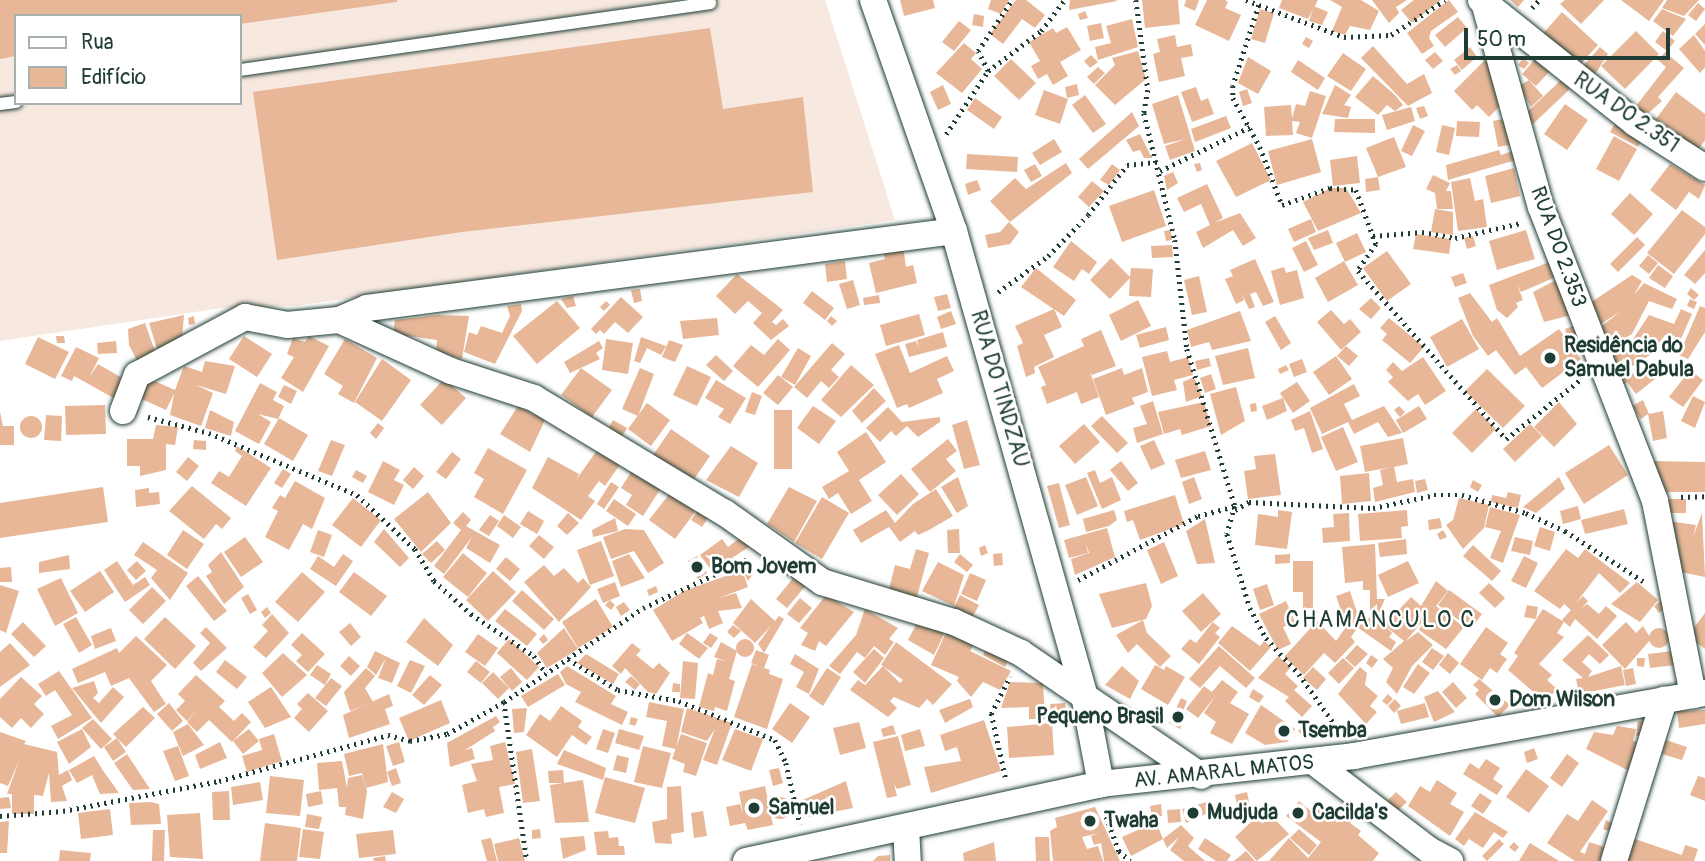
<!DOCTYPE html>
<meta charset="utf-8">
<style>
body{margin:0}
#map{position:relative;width:1705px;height:861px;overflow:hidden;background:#fff;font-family:Pangolin,sans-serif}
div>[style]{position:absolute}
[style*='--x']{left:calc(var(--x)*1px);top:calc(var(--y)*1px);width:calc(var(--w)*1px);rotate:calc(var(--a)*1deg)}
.built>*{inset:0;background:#f8e9e0}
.building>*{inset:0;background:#e7b797}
.round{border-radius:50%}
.path>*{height:4.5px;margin-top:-2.25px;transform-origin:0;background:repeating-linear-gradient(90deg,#1f3d34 0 2px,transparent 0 7px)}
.roads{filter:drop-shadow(0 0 2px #1f3d34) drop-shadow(0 0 2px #1f3d34)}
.lane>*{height:12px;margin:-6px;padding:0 6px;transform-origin:6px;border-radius:6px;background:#fff}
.street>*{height:26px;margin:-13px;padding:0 13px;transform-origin:13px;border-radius:13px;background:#fff}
.dots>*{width:19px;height:19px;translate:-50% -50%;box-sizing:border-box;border:4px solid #fff;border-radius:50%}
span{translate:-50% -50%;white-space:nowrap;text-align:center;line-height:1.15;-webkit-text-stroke:5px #fff;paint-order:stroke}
.street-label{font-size:21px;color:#1f3d34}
.poi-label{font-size:21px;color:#1f3d34;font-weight:700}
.left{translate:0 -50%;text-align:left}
.right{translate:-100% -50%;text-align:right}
.neighbourhood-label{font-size:23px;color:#1f3d34;letter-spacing:2px}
.legend{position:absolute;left:14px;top:14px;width:228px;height:91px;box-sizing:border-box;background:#fff;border:2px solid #a5b1ae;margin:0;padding:9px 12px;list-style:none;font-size:21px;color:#1f3d34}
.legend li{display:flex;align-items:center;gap:14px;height:35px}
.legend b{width:35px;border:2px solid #a5b1ae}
.scale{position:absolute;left:1464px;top:28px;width:206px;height:32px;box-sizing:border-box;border:4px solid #1f3d34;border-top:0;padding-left:9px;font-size:21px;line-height:24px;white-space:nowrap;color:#1f3d34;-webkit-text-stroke:5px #fff;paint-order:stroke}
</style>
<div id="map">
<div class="built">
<i style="clip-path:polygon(evenodd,0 0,825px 0,895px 220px,295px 306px,222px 308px,0 341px,0 0,16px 16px,240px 16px,240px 103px,16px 103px,16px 16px)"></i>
</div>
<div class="building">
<i style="clip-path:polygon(0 0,397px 0,397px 2px,240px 24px,240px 16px,16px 16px,16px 56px,0 59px)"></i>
<i style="clip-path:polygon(900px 0,933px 0,935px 8px,904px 16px)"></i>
<i style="clip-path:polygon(991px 0,1009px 0,1001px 14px,988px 9px)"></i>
<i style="clip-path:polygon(1016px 0,1026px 0,1045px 15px,1035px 28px,1022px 19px,1003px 44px,990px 34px)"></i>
<i style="clip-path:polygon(1070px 0,1116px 0,1117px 1px,1069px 10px)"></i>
<i style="clip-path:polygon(1142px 0,1178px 0,1180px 24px,1145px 28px)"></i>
<i style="clip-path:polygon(1186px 0,1199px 0,1195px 11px,1184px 6px)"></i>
<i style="clip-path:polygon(1207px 0,1225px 0,1228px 2px,1225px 8px,1241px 15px,1229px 41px,1195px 25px)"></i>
<i style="clip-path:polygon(1282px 0,1318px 0,1308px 19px,1279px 8px)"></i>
<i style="clip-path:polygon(1330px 0,1361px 0,1379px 11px,1370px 30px,1350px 26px,1345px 35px,1332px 31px,1342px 7px)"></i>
<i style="clip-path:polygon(1372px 0,1407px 0,1396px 7px,1399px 13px,1389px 23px)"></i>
<i style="clip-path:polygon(1414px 0,1441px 0,1412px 23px,1401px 10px)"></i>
<i style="clip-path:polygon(1449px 0,1458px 12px,1431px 31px,1429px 38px,1434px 46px,1422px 54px,1407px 33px)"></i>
<i style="clip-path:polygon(1510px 0,1524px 0,1518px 7px)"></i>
<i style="clip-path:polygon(1565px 0,1604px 0,1581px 24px,1560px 4px)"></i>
<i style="clip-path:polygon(1621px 0,1664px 0,1649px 21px)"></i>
<i style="clip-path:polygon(1667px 0,1699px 0,1684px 16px,1662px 8px)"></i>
<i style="clip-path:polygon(1698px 3px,1705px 9px,1696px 21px,1688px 15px)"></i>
<i style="clip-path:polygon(1314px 6px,1328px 12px,1322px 25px,1309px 21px)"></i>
<i style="clip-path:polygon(1260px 9px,1274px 13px,1265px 43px,1251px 39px)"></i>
<i style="clip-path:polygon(1662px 9px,1686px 19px,1673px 36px,1653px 21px)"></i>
<i style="clip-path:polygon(1085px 11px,1088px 18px,1080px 20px,1078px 14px)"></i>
<i style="clip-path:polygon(1562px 12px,1598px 45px,1576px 69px,1541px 36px)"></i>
<i style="clip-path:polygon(974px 14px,984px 16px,983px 27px,972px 25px)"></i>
<i style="clip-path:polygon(1458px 17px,1467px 28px,1445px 47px,1435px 35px)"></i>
<i style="clip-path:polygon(1132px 19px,1138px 47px,1098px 60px,1095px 47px,1111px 43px,1106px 26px)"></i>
<i style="clip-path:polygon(959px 21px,971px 30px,954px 51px,942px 42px)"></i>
<i style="clip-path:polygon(1101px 23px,1104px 38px,1090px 41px,1087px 26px)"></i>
<i style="clip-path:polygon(1705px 24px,1705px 45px,1695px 34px)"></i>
<i style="clip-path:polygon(1067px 27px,1081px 50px,1060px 62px,1068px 76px,1053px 85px,1047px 74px,1038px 79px,1031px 66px,1040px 61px,1029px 42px,1053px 28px,1056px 33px)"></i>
<i style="clip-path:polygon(710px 28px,723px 109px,803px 97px,813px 192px,462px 232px,277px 260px,253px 92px)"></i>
<i style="clip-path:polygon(1636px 31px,1659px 54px,1625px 89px,1601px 66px)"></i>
<i style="clip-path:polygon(1663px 31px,1675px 41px,1667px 51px,1655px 42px)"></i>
<i style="clip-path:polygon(1175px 35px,1177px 47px,1191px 44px,1193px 56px,1181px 58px,1185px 76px,1159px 82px,1153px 54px,1160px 52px,1157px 39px)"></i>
<i style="clip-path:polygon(1694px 35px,1705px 51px,1705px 67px,1700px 73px,1679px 49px)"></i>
<i style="clip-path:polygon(1306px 37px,1313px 41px,1309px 48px,1302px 44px)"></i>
<i style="clip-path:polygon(964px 43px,976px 53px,971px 59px,982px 69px,962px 93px,936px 73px)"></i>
<i style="clip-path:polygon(1373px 46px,1407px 84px,1424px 74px,1432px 93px,1408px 106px,1361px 58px)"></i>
<i style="clip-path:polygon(1470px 47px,1477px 57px,1462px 70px,1454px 60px)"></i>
<i style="clip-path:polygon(1600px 47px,1608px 54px,1594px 76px,1583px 66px)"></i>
<i style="clip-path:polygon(1138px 51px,1146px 79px,1115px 105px,1095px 85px,1115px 65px,1112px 58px)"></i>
<i style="clip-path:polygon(1435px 52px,1443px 61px,1433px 69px,1425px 60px)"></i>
<i style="clip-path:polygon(1665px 52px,1684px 68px,1658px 97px,1662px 101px,1642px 119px,1633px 110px,1666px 67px,1658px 60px)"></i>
<i style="clip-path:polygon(1343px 53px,1366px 69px,1351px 91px,1327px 76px)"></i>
<i style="clip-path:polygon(1091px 55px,1098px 62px,1090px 68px,1084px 61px)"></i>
<i style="clip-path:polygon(1248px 57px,1271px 71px,1258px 94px,1238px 83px)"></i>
<i style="clip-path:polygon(1523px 58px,1529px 63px,1524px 69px,1518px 65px)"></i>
<i style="clip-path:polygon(1536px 58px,1550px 71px,1536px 86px,1522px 74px)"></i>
<i style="clip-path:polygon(1011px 59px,1036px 83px,1019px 100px,994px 76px)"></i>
<i style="clip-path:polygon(1298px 60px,1325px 78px,1318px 90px,1291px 72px)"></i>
<i style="clip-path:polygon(1485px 60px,1507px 81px,1507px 99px,1489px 117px,1477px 105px,1472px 110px,1454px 91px)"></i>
<i style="clip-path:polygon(1457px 65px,1461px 71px,1455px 75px,1450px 69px)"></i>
<i style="clip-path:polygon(1098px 67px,1105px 73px,1094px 84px,1087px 77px)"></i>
<i style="clip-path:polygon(1373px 76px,1395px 95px,1403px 105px,1395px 111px,1387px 105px,1378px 115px,1355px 97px)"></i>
<i style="clip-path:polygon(1529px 80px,1543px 96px,1531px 107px,1519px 86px)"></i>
<i style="clip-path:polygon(1561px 80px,1570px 89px,1533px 124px,1524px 115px)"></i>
<i style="clip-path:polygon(1077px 84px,1079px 95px,1067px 98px,1065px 87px)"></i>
<i style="clip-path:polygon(943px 85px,951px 104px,938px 110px,930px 92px)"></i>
<i style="clip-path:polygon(1335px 85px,1351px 95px,1344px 105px,1351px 107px,1348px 118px,1322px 114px)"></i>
<i style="clip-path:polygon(1196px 87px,1201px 101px,1208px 98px,1214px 114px,1192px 122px,1181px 92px)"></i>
<i style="clip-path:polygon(1247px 89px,1252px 103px,1243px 106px,1239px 92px)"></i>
<i style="clip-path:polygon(1044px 90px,1068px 99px,1060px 124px,1035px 115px)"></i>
<i style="clip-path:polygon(1310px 91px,1326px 96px,1312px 138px,1296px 133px,1300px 122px,1292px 121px,1293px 135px,1266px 136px,1264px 107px,1291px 105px,1292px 118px,1296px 104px,1305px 106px)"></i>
<i style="clip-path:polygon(1676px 92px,1705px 114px,1705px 140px,1698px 150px,1656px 119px)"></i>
<i style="clip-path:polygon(1085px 95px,1106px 124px,1093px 133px,1072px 105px)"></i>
<i style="clip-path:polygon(1178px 95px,1195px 151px,1170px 160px,1165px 146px,1186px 139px,1164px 144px,1152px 104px)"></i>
<i style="clip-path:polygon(975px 98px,1002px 117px,994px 129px,967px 110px)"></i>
<i style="clip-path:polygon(1565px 104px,1588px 120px,1567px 150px,1544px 134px)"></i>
<i style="clip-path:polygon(1424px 106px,1428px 116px,1420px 119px,1416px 108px)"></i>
<i style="clip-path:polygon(1411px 107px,1415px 121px,1387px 130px,1382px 115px)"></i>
<i style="clip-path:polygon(1132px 112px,1139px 126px,1088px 169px,1079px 159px)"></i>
<i style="clip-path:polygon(1226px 116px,1231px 128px,1195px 142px,1191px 129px)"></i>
<i style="clip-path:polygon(1508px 118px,1514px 144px,1498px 147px,1493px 121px)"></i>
<i style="clip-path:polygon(1335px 119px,1375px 119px,1375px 133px,1334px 132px)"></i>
<i style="clip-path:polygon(1457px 121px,1480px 122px,1479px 137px,1456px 136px)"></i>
<i style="clip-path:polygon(1616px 122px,1643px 138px,1638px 147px,1610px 132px)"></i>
<i style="clip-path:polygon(1413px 125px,1425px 131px,1412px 156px,1401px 151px)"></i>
<i style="clip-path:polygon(1442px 125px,1455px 128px,1449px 155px,1436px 152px)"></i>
<i style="clip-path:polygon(1140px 134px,1152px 158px,1144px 158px,1140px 150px,1133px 152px,1126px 140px)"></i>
<i style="clip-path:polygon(1614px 136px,1637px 149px,1619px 181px,1596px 169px)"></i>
<i style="clip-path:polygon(1394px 137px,1406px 167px,1378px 177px,1380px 190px,1366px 192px,1365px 179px,1378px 177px,1366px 148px)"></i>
<i style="clip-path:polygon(1054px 139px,1062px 152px,1040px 165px,1032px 153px)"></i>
<i style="clip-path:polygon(1312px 139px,1321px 172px,1277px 185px,1268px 151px)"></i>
<i style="clip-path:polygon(1252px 143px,1271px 180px,1236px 197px,1216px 161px)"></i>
<i style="clip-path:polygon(1499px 150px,1501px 155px,1516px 150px,1519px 159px,1448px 180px,1446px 165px)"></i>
<i style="clip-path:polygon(967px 154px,1018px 157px,1017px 172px,966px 169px)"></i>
<i style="clip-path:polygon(1357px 156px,1360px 183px,1333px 186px,1330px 160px)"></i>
<i style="clip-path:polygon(1066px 163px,1072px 173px,1010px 222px,990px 201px,1015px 178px,1026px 189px)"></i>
<i style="clip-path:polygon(1200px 163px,1202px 170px,1197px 172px,1194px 164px)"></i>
<i style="clip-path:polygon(1035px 164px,1042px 176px,1031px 182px,1024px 170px)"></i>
<i style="clip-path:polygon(1112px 164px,1120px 170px,1109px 185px,1100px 180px)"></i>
<i style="clip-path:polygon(1670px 164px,1705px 185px,1699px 199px,1689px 192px,1676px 210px,1650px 190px)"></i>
<i style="clip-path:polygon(1514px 168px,1520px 196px,1491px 203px,1485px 176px)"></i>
<i style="clip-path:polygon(1173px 172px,1178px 183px,1167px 190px,1164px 176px)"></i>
<i style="clip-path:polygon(1433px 175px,1450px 183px,1446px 191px,1451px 191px,1453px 209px,1437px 209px,1435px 193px,1426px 189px)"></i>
<i style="clip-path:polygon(1470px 178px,1475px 201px,1483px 199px,1487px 227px,1458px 231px,1451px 182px)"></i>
<i style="clip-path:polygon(977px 180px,981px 190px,968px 195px,965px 184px)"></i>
<i style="clip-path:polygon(1092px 181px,1104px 191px,1089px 207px,1078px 197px)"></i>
<i style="clip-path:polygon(1207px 184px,1223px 218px,1214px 223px,1240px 213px,1256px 238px,1243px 246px,1233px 230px,1203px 248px,1196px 232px,1210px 225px,1201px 204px,1184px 212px,1177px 198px)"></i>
<i style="clip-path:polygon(1331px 188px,1346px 188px,1361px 213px,1318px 231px,1303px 202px)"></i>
<i style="clip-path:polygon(1154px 190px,1166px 226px,1122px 242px,1109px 206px)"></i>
<i style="clip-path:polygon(1630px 193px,1653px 214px,1634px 235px,1611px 214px)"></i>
<i style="clip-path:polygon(1435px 209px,1453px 212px,1453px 235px,1431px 232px)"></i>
<i style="clip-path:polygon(1682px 210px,1705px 227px,1705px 234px,1674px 274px,1647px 253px)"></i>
<i style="clip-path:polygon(1311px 219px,1316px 232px,1294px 242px,1288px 229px)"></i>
<i style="clip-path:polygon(1009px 222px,1019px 232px,1010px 244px,988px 248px,985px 235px,1000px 232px)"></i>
<i style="clip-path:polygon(1171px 230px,1172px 240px,1166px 241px,1164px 231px)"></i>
<i style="clip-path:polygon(1328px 230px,1333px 243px,1314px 250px,1308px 238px)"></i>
<i style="clip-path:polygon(1526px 230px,1535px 259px,1497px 270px,1489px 241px)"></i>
<i style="clip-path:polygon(1357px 233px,1366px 252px,1345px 262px,1336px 243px)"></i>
<i style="clip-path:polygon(1416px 234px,1451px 239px,1449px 254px,1413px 249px)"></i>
<i style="clip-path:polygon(1473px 236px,1476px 246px,1467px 249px,1464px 238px)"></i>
<i style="clip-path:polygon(1637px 237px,1645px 245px,1618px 272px,1610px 264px)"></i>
<i style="clip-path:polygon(1071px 241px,1097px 262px,1089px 274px,1082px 269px,1074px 281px,1053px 267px)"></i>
<i style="clip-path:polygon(1306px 241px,1318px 265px,1304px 272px,1292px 248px)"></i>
<i style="clip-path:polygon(1172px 245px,1173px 257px,1152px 258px,1151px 246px)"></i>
<i style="clip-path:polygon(903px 246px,906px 267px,913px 265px,917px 283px,876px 293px,869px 263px,885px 259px,883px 251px)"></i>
<i style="clip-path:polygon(1705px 250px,1705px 273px,1695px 284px,1684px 275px)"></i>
<i style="clip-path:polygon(1387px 251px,1411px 284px,1387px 301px,1363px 268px)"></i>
<i style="clip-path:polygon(1648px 255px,1658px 263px,1649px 274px,1639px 266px)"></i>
<i style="clip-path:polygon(1111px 258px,1130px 277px,1131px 268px,1153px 269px,1151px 297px,1129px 296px,1130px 278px,1110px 299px,1090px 280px)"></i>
<i style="clip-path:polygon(1255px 259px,1274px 302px,1263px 306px,1256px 292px,1250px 294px,1255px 307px,1249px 309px,1241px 292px,1244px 300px,1236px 304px,1225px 279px,1233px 276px,1230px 270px)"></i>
<i style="clip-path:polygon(845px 261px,847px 279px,827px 282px,825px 264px)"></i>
<i style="clip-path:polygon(1344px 261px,1358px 285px,1328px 302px,1315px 278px)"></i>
<i style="clip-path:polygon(1552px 261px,1558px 276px,1521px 292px,1517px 284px,1523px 300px,1516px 303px,1518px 307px,1507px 318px,1497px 310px,1489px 285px)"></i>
<i style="clip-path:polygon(1658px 265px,1673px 276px,1665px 288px,1649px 278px)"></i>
<i style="clip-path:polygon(1284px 267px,1286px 273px,1297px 270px,1304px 298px,1280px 305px,1271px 271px)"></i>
<i style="clip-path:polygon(1036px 268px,1076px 300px,1064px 316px,1021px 287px)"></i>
<i style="clip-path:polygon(1463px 273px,1467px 283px,1455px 287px,1451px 277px)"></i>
<i style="clip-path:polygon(737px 274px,783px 310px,772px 322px,776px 325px,783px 319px,789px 326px,771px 340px,753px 323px,762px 313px,748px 301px,735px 314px,716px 296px)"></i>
<i style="clip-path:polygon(1632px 275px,1642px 281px,1634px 295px,1644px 283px,1677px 299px,1672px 309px,1649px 301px,1632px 334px,1608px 348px,1599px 328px,1621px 311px,1598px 326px,1587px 305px)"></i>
<i style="clip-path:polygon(1199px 276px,1207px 312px,1192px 315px,1184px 280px)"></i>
<i style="clip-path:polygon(1558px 279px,1571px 315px,1544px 322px,1533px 292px)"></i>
<i style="clip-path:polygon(853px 280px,860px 305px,847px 309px,839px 284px)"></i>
<i style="clip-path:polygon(1691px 288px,1699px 295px,1694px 300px,1687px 294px)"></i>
<i style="clip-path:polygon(640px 289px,642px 301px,634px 303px,631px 290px)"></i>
<i style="clip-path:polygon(812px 291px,834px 308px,825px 320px,803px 303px)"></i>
<i style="clip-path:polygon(1470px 293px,1492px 322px,1497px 318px,1520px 356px,1559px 329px,1581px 359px,1542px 388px,1526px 367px,1515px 375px,1496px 350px,1488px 356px,1473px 336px,1458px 298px)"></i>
<i style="clip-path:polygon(947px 294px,951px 308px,938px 311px,934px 297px)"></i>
<i style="clip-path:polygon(879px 295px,880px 303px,864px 305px,863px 298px)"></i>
<i style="clip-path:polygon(573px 296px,576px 306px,567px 308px,561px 299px)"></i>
<i style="clip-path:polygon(621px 297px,643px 317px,628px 333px,615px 322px,604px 334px,600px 330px,596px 334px,591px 329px)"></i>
<i style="clip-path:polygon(1371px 298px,1381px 308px,1371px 319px,1359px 309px)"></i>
<i style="clip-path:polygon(1690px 299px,1697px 302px,1694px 309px,1687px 306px)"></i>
<i style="clip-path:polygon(1138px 300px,1151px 326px,1121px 341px,1109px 315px)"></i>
<i style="clip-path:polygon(557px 301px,580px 328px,537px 364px,513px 336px)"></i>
<i style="clip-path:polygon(606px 301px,610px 305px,604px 311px,600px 307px)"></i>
<i style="clip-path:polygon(521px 304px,522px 311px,495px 364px,464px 352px,469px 332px,477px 335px,481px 326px,502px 333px,510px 316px,507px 306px)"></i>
<i style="clip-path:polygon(1700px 306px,1705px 308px,1705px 332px,1688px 359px,1679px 355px)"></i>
<i style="clip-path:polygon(1054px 309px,1062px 327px,1044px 335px,1054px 357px,1034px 367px,1035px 373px,1026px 377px,1017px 346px,1023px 343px,1015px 326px)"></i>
<i style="clip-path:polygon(1681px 309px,1692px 314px,1680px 341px,1665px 335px,1650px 355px,1629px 368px,1636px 378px,1661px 359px,1670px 367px,1636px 394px,1627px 382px,1623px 385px,1608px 354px,1633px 339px,1649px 315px,1674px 324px)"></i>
<i style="clip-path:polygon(1331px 310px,1344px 324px,1350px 319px,1361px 332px,1341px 350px,1317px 322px)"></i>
<i style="clip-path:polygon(951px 311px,956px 324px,941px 329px,937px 317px)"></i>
<i style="clip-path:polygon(1240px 311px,1251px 341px,1212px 350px,1209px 342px,1191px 347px,1187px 330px)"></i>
<i style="clip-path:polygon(919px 314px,925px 335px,886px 346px,880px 325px)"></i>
<i style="clip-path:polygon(184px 315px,182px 339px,157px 349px,149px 323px)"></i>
<i style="clip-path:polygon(438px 315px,469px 316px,462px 359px,436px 351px,437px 340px,393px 334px,395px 320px)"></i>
<i style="clip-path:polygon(194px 316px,195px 324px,189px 325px,188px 318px)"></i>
<i style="clip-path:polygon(831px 316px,837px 321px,832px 326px,827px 321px)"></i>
<i style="clip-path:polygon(1275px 316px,1291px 343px,1281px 350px,1265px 322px)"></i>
<i style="clip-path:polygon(717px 318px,719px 335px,683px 339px,680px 321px)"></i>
<i style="clip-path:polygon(1389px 318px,1424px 347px,1410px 363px,1382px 340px,1387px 334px,1380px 328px)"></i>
<i style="clip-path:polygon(1462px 319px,1479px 349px,1447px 367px,1430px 337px)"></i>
<i style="clip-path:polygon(145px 323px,158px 360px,140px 366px,129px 345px,128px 329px)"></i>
<i style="clip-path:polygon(1576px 325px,1579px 335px,1568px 339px,1565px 329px)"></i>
<i style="clip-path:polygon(1166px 327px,1169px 340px,1140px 348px,1136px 335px)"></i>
<i style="clip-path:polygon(1101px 330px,1116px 366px,1092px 375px,1090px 372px,1099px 397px,1081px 404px,1077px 392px,1047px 404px,1041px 387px,1046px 385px,1038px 367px,1084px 346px,1081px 339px)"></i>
<i style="clip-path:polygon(943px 332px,947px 347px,909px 357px,905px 344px,916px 341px,919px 348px,917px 340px)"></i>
<i style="clip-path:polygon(56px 336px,64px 336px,65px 343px,57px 343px)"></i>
<i style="clip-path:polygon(244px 336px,272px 354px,257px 377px,229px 359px)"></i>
<i style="clip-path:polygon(309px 336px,329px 346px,303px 392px,281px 378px,294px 357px,287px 354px,293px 338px,305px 342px)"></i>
<i style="clip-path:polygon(38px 337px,69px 352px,55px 379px,25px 364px)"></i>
<i style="clip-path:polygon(641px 337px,666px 346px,661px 355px,647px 348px,640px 363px,634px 361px)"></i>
<i style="clip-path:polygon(345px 339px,377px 358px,354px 403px,338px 394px,343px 386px,324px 374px)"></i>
<i style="clip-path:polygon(606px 339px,633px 343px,628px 374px,602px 370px)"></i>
<i style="clip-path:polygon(778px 339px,790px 350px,758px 387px,733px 366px,751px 345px,764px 355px)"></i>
<i style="clip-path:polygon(669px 340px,683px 345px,675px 362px,662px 357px)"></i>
<i style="clip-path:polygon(116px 341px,117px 353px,98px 354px,97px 343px)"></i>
<i style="clip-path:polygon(599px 341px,603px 348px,596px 353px,600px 359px,570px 373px,564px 362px)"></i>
<i style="clip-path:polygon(832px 343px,845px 354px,831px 370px,839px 377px,829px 388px,821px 381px,807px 398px,794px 387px)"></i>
<i style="clip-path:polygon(899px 345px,910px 373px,947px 356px,954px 371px,937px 379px,943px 393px,909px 408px,907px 404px,897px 408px,875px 354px)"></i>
<i style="clip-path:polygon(1346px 346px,1358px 356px,1349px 366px,1337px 356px)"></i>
<i style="clip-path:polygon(76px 347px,99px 358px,89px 378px,98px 364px,129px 382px,119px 401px,74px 376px,72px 381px,61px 376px)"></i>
<i style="clip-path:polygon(798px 348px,811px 356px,795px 385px,781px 377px)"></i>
<i style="clip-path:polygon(1248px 348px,1255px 378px,1223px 385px,1215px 356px)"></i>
<i style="clip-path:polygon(1167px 351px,1170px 362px,1188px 357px,1193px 375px,1174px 380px,1177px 390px,1152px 396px,1142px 357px)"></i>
<i style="clip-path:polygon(716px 355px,733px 371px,724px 381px,706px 365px)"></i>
<i style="clip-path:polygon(1336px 356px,1352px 379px,1329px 395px,1313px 372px)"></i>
<i style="clip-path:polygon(1423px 357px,1446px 391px,1425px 405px,1418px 394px,1408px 401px,1388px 382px,1393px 377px,1386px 370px,1393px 362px,1402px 371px)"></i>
<i style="clip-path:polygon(1209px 358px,1211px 366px,1197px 370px,1195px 361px)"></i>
<i style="clip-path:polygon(382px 359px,411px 380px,382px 421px,355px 402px)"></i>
<i style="clip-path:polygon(1302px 359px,1307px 372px,1294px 377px,1289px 364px)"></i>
<i style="clip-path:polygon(205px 361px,235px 366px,226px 394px,196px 385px,213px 393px,201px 426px,170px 415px,174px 394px,166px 410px,135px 396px,143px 376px,175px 390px,184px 366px,202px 372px)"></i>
<i style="clip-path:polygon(851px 365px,874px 385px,841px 417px,821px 400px)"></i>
<i style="clip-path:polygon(1286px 365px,1289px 370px,1280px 374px,1278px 369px)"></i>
<i style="clip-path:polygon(687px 366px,711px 377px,697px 406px,673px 395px)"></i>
<i style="clip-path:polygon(581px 368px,612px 390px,592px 417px,561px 395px)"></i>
<i style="clip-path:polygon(640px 368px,654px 374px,638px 416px,622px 409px)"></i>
<i style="clip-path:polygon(1122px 368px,1124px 375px,1142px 368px,1148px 392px,1132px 398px,1135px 404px,1106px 415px,1093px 379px)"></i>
<i style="clip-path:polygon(1487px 369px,1525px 406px,1503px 428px,1465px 391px)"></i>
<i style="clip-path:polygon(1690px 370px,1703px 380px,1683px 407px,1669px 397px)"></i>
<i style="clip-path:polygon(1211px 374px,1216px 389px,1205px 393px,1200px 378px)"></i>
<i style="clip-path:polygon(778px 375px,793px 387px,778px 405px,763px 393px)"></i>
<i style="clip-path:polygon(1194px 377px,1202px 396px,1186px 402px,1183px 382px)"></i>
<i style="clip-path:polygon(444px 379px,466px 398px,442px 425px,420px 405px)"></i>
<i style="clip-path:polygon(716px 380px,746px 398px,730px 424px,718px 417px,724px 409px,705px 398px)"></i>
<i style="clip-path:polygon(1297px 382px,1310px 401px,1293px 413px,1280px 393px)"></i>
<i style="clip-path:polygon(260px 383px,277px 392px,273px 400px,284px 406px,278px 419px,258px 414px,271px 422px,259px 444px,235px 431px)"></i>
<i style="clip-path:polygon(1354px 384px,1360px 396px,1344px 404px,1352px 420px,1384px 406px,1402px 433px,1388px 437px,1378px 422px,1354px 434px,1348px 422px,1322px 434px,1310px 408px)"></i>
<i style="clip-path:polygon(284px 385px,297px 391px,291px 404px,278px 397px)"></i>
<i style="clip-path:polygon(1236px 387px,1245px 421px,1221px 435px,1210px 394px)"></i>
<i style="clip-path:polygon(874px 388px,886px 401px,862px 423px,852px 411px)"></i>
<i style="clip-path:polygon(752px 392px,762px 396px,755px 415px,745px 412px)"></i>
<i style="clip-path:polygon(1693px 396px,1705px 402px,1695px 428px,1681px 421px)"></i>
<i style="clip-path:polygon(1283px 398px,1287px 411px,1267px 420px,1262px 406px)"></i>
<i style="clip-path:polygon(1643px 400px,1649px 414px,1663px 411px,1667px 438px,1653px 441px,1648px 414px,1641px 419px,1632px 406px)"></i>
<i style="clip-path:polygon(1153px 401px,1163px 434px,1137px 443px,1133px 428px,1147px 424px,1140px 406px)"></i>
<i style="clip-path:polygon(1204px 402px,1211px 426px,1182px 435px,1180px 429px,1164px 434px,1158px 412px)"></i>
<i style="clip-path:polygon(1559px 402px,1577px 424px,1554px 447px,1534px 427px)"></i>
<i style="clip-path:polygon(647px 403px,670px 420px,651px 446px,628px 429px)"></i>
<i style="clip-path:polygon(1256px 403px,1257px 411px,1251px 412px,1250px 404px)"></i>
<i style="clip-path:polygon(105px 405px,106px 434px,66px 435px,65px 406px)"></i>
<i style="clip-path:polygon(518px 406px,545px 420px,530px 452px,500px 434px)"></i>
<i style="clip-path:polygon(813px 406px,836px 421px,819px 444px,797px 428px)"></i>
<i style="clip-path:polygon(1399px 406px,1405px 412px,1400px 417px,1394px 410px)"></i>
<i style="clip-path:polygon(1419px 406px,1427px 419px,1403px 433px,1396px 420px)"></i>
<i style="clip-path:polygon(888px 407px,902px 422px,940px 417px,940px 422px,918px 437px,907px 426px,896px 436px,891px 431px,880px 442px,866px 428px)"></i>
<i style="clip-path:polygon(1476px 409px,1496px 429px,1472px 453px,1452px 433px)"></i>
<i style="clip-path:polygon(210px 410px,234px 422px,231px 436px,205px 428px)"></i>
<i style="clip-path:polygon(774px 410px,792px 410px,792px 469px,774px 469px)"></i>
<i style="clip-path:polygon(1310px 411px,1323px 449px,1312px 453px,1304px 428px,1295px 431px,1291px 420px)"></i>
<i style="clip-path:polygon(0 412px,3px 426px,14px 426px,14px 445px,0 445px)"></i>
<i style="clip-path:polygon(46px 415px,62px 416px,61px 441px,44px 440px)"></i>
<i style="clip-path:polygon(1102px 416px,1128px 443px,1117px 453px,1091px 426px)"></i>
<i class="round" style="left:20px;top:416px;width:22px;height:22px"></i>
<i style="clip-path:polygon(279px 418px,308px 435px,293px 461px,264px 444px)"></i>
<i style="clip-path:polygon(613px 420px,627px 428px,620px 440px,606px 433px)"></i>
<i style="clip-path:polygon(967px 420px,980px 465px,964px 469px,952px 425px)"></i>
<i style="clip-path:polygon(378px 423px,384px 428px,376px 439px,370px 433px)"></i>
<i style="clip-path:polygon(1084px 424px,1100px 442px,1075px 464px,1059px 446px)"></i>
<i style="clip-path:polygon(1530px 424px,1542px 436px,1515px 462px,1503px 449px)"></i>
<i style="clip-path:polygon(156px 425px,178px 427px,175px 445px,166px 444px,166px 470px,140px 476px,140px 466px,127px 466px,127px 439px,153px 439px)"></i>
<i style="clip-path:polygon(1343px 427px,1358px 462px,1336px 471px,1321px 437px)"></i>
<i style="clip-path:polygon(671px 429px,710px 456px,690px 485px,651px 458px)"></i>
<i style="clip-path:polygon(866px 432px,886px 462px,859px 480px,872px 501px,851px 514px,838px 493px,829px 499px,822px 487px,849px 471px,837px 452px)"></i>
<i style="clip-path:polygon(1403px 438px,1408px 464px,1394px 467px,1397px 482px,1413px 479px,1415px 492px,1375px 502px,1373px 488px,1383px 485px,1380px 470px,1392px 467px,1365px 472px,1360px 446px)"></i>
<i style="clip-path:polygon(948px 439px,957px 451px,946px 459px,956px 471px,930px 492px,911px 469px)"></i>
<i style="clip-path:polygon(194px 440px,206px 441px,206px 450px,193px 449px)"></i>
<i style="clip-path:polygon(331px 440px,345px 445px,332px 476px,318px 471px)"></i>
<i style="clip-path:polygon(1154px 440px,1165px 464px,1151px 470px,1140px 446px)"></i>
<i style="clip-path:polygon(1609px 445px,1628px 475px,1584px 504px,1565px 473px)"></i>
<i style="clip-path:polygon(237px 446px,271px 468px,246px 506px,211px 483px,219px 471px,229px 477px,242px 456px,235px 451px)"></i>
<i style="clip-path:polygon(600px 446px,621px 463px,605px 486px,599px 481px,588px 496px,595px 501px,581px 520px,532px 488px,548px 457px,579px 474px,576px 480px)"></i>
<i style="clip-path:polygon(731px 446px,758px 463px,739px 497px,706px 480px)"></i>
<i style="clip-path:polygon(488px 448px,527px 470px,503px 514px,474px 497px,484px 479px,474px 473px)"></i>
<i style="clip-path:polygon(1205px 451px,1211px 470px,1181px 478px,1175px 460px)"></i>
<i style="clip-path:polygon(452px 452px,461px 459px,446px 479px,436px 472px)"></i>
<i style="clip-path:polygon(1275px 454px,1281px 495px,1248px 499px,1244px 471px,1256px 469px,1254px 456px)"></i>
<i style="clip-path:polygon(188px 457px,199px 466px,187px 481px,176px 472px)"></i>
<i style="clip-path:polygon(383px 461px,400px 470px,394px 480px,404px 485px,394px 505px,368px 492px)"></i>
<i style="clip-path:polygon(1121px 461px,1138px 483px,1128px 491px,1110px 470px)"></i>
<i style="clip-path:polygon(1653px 461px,1705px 462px,1705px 492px,1660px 492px)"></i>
<i style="clip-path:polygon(636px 464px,665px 482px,643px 516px,626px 505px,632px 495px,621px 488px)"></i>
<i style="clip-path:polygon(414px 467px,424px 476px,413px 489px,403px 480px)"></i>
<i style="clip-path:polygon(283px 469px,291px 474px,282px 488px,274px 483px)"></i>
<i style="clip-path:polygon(356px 470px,367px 476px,363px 483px,352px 477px)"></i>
<i style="clip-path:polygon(1095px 470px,1100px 483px,1112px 477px,1121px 500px,1102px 509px,1087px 473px)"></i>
<i style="clip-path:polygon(1369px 473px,1371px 501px,1342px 504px,1340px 476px)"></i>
<i style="clip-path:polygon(901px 474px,919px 494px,897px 515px,878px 495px)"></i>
<i style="clip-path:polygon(958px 477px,968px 506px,957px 513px,941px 487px)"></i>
<i style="clip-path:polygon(1086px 477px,1098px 506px,1077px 515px,1065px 485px)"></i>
<i style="clip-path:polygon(1194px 477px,1202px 499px,1189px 504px,1182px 482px)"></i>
<i style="clip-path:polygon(1559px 477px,1565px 489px,1536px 513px,1523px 507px)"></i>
<i style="clip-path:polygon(1425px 479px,1428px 490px,1417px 493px,1415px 481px)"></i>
<i style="clip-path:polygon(1473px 480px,1482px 485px,1478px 492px,1470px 487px)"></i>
<i style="clip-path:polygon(295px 481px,325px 498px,312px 529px,303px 524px,289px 550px,265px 537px,278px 511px,272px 508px,280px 495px,285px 498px)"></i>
<i style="clip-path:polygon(611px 482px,619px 487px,604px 509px,597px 504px)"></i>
<i style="clip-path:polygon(1059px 483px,1070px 525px,1059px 528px,1047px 486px)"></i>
<i style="clip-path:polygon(192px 486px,231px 518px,222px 529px,216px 524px,204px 539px,169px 511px)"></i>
<i style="clip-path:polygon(103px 487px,108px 522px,0 538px,0 503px)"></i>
<i style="clip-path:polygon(789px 487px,817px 501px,794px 542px,767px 524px)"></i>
<i style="clip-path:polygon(149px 488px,149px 493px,159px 492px,160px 504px,136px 507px,135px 490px)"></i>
<i style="clip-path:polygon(936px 489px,953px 516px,929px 530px,918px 535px,915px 531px,900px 542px,889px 527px,861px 543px,853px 530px,886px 510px,895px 523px,913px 504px)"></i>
<i style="clip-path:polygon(428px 492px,451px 523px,421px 552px,394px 519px)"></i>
<i style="clip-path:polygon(1508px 492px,1521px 495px,1518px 508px,1491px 502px,1492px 495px,1506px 498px)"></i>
<i style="clip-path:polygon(670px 493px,695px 512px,675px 539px,649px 520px)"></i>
<i style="clip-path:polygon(1175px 495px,1184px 524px,1140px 540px,1133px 520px,1127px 522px,1124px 511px)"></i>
<i style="clip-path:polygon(822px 497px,849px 513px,822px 559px,795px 543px)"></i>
<i style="clip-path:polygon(353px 498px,381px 520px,361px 547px,332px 525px)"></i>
<i style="clip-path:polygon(1459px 498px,1489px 505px,1484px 528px,1463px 549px,1446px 525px,1453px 520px)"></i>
<i style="clip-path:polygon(614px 499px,636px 514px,628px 526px,606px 511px)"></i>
<i style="clip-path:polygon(1669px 499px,1686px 499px,1686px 513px,1668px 513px)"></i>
<i style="clip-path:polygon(1578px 506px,1581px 519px,1563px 524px,1560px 511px)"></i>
<i style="clip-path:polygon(1490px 507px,1520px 515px,1503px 563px,1490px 558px,1501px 531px,1485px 527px)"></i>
<i style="clip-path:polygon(699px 508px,710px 515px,702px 527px,691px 520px)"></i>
<i style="clip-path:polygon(1624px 509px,1628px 524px,1585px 534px,1581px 520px)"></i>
<i style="clip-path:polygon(1114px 510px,1117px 520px,1109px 526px,1086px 532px,1083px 519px)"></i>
<i style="clip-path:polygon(1278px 510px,1292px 512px,1287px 549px,1255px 545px,1258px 514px,1278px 517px)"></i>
<i style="clip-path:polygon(1407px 510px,1408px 526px,1401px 527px,1402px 538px,1360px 541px,1358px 514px)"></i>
<i style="clip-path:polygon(528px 511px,544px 521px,537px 534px,520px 524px)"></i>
<i style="clip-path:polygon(463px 512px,471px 520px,466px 526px,500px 545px,490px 563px,466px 548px,472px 537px,444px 574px,434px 566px,461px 530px,453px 523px)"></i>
<i style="clip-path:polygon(568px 513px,579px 523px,567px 535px,557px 526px)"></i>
<i style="clip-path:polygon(1349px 513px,1350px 541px,1323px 543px,1322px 528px,1334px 527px,1333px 514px)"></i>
<i style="clip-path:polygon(1702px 513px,1705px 577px,1671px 570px,1668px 521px,1696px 525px,1693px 537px)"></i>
<i style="clip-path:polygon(490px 515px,499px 521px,489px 536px,479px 530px)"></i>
<i style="clip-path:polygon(504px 515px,521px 527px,513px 538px,497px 526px)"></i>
<i style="clip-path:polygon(615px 518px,618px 531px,593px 537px,592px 530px)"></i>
<i style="clip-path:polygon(1440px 518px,1442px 528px,1429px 530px,1428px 520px)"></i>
<i style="clip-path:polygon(1205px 519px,1215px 563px,1197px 564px,1186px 531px)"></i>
<i style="clip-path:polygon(1540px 527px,1555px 532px,1550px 551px,1534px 546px)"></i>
<i style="clip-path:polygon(1107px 528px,1115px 557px,1075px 575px,1071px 559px,1089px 553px,1086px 543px,1088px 553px,1069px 558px,1064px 540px)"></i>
<i style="clip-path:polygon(384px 529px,409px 558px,400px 567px,374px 542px)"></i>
<i style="clip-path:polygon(625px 529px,644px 530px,664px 563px,648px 573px,634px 551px,611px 559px,603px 537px)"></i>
<i style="clip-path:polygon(959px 529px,960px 553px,948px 553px,947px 530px)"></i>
<i style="clip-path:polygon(183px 530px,204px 544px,187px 569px,167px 555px)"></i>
<i style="clip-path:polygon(318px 530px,332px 535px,324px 557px,310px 552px)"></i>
<i style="clip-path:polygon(1443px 530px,1447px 537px,1440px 540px,1437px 534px)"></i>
<i style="clip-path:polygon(745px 534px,752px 545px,712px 571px,700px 555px,722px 539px,728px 547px)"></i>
<i style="clip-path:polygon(539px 535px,554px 547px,544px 559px,529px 546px)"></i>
<i style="clip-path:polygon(245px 537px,263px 562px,241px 577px,224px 552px)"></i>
<i style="clip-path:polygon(1515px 537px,1533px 541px,1530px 555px,1511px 551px)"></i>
<i style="clip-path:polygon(1406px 539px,1407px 554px,1380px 557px,1378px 543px)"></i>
<i style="clip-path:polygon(437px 541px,445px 550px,431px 563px,422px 554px)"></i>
<i style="clip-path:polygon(601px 541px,614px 576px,590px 585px,577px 550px)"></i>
<i style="clip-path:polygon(143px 542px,188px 573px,170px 600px,151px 578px,157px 570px,134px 555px)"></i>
<i style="clip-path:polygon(1164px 542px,1178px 576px,1161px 584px,1147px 550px)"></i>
<i style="clip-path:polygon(1375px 544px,1377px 599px,1385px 599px,1380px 610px,1389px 620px,1411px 597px,1421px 606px,1436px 581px,1448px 591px,1436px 606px,1464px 627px,1446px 649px,1419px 630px,1427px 616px,1406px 641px,1418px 632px,1433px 645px,1412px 666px,1397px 694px,1386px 682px,1393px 668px,1383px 659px,1404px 641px,1384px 625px,1392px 633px,1389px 637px,1396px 642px,1391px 651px,1357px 627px,1346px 625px,1336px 596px,1350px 591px,1361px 625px,1377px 611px,1377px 604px,1370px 611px,1370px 590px,1363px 590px,1363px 581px,1345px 583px,1342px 547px)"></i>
<i style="clip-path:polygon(985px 545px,988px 553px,981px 556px,979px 548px)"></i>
<i style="clip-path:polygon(1473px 545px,1501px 571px,1492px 581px,1463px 556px)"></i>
<i style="clip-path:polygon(916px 549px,929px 553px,915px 604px,887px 597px,895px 565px,910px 569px)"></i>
<i style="clip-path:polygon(1566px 549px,1578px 558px,1585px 549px,1630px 583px,1620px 593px,1599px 573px,1576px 603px,1583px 596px,1588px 601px,1582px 608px,1587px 604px,1599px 614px,1606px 606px,1617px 616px,1597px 639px,1575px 619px,1570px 627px,1562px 620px,1571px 610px,1564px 604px,1560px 609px,1534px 591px)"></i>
<i style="clip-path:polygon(221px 552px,244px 587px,224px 604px,206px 576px,212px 572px,208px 565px)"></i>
<i style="clip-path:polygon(463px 553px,487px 573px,468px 597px,443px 577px)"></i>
<i style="clip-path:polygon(1002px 553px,1003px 565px,994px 566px,993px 554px)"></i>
<i style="clip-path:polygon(343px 554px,353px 561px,336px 586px,310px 569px,318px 556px,334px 567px)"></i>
<i style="clip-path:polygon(629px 554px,645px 578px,621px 587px,612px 561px)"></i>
<i style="clip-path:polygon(960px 554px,973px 565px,967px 572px,954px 562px)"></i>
<i style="clip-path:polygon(1290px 554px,1290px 563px,1275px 564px,1275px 555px)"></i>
<i style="clip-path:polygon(69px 555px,70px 569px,39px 573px,39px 562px)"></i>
<i style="clip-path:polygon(697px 556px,707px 573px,698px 579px,688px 561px)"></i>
<i style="clip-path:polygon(1524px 556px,1538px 563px,1526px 588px,1511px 581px)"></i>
<i style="clip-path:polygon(506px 557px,520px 569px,510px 581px,496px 569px)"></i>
<i style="clip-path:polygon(117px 561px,133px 585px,145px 577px,150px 585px,125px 602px,104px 570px)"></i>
<i style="clip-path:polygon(137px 561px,146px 571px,136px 580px,127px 570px)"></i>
<i style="clip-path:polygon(1293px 561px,1313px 561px,1313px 608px,1303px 608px,1303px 592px,1293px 592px)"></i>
<i style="clip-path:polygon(1408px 561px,1419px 583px,1388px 597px,1378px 575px)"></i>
<i style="clip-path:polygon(938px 562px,964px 575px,954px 606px,922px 591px)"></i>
<i style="clip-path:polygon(544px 565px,554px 576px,564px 568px,578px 583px,583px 578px,591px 587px,559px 622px,524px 582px)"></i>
<i style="clip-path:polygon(11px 567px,12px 582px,0 582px,0 568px)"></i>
<i style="clip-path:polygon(750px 567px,753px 574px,748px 581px,743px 571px)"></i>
<i style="clip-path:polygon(742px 570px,748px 587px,719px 598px,736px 593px,742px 608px,718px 611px,723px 623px,709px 629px,704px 616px,700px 618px,703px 623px,672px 641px,653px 610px,684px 591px)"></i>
<i style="clip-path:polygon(100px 571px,114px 592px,85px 612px,70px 591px)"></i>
<i style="clip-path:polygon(493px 571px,516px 592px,488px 621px,466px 600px)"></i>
<i style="clip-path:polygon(302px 572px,325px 592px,298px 622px,275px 602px)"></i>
<i style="clip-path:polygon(354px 572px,387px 596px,371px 616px,339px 592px)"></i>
<i style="clip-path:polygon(970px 573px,986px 580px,977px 601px,961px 594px)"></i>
<i style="clip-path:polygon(198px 576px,227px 611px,214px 621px,186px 586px)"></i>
<i style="clip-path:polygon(794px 577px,807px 584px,787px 608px,776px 599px)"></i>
<i style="clip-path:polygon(61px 578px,78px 613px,55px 626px,37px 589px)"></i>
<i style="clip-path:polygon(615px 582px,620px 596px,610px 600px,615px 605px,611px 610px,605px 605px,610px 600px,603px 603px,597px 589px)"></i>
<i style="clip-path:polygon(1637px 582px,1658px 600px,1640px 622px,1611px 604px)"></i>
<i style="clip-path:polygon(1146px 583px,1152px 606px,1146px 619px,1112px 628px,1099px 594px)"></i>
<i style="clip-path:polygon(1489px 583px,1505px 598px,1495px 608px,1479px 593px)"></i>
<i style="clip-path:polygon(1267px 584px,1274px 605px,1260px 610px,1253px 589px)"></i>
<i style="clip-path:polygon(0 585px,19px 591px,6px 633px,0 630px)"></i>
<i style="clip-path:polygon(656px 586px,658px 592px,649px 596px,647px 590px)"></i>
<i style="clip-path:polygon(152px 587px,166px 601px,143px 624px,129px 610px)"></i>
<i style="clip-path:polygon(522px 590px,554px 619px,544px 630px,512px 601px)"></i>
<i style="clip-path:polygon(1449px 590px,1482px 614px,1471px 629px,1438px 605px)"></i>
<i style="clip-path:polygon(1203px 593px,1221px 614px,1201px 632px,1182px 611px)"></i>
<i style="clip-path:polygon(248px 594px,257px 610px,250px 614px,241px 598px)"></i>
<i style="clip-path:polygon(826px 595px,854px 612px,826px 646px,819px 641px,815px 651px,801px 645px,808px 633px,800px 628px)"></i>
<i style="clip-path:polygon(960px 595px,979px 605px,969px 623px,951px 613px)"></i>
<i style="clip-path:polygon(800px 598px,812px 608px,799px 623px,787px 614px)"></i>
<i style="clip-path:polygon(596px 599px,613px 627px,578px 648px,562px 622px)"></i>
<i style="clip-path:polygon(751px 599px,775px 621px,779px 616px,784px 619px,764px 653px,758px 644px,771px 626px,755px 643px,733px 623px)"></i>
<i style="clip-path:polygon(1286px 601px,1295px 622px,1283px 627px,1291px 644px,1278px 650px,1259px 614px)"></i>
<i style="clip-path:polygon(1661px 601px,1666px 608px,1659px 613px,1654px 606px)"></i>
<i style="clip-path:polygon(624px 602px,630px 610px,621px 616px,616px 607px)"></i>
<i style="clip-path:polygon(1527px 605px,1538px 607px,1536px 619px,1524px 617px)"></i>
<i style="clip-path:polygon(267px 607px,271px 613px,265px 618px,261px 612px)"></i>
<i style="clip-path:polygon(505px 609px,537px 634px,527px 646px,495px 621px)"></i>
<i style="clip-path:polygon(865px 609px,898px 628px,889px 639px,894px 642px,885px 655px,874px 646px,865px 658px,857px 652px,840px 674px,829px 666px,856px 635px)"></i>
<i style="clip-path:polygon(1543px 609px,1564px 622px,1557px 633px,1564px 637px,1539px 664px,1552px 675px,1547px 680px,1557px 689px,1545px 702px,1508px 670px,1518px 656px,1514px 653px)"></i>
<i style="clip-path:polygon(1705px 613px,1705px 649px,1688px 636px)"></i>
<i style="clip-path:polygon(272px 614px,289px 633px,266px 658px,253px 647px,268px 631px,262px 625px)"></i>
<i style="clip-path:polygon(76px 617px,92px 645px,79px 653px,63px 624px)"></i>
<i style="clip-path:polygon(165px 617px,196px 646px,175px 669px,144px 639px)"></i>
<i style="clip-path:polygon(424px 618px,453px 645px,438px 666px,406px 642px)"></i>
<i style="clip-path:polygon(919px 619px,945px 632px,934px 655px,908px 640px)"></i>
<i style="clip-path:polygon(1143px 620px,1147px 633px,1171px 656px,1160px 667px,1137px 644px,1128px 653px,1116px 635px)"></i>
<i style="clip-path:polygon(1317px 621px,1336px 641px,1346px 627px,1356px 630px,1351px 637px,1355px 642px,1335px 663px,1324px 653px,1304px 675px,1284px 657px)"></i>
<i style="clip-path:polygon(23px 622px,46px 646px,34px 657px,11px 634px)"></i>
<i style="clip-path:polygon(1213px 622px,1220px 628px,1215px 633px,1220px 637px,1199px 664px,1181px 649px,1190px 639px,1196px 643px)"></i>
<i style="clip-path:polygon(1626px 622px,1636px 633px,1643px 626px,1651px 639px,1625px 669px,1602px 645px)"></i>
<i style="clip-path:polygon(350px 623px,361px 637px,351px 646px,339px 632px)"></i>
<i style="clip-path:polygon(733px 625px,741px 631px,734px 638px,727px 632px)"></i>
<i style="clip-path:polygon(1232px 626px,1260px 646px,1264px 641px,1271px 647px,1250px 671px,1218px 643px)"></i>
<i style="clip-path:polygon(206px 627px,227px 648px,201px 671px,193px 663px,210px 643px,200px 633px)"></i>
<i style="clip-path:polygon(1486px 627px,1508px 643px,1500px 654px,1507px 659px,1497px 673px,1490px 668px,1482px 680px,1460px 664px)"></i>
<i style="clip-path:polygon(111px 628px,116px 641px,95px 649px,91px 636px)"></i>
<i style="clip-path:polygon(564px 628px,578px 649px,547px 668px,537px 653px)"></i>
<i style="clip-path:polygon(948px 628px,975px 642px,970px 651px,1011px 671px,1000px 690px,983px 682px,971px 697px,957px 681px,959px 677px,931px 665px)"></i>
<i class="round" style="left:1649px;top:628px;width:20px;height:20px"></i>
<i style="clip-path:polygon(302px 633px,325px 654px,308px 672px,296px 661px,302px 655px,291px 645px)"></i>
<i style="clip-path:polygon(687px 633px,708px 648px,699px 659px,679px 644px)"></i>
<i style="clip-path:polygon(710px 633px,718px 638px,711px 648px,703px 643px)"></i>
<i style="clip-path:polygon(478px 634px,498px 648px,485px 666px,465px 652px)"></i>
<i style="clip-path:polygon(544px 634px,548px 640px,543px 644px,539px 639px)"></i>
<i style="clip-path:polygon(1588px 635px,1609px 655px,1600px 664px,1589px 654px,1582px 662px,1592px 671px,1588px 677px,1621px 666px,1625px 685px,1579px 694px,1576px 679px,1583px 678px,1562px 660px)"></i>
<i style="clip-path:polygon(136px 636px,167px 665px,151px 681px,166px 704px,154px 712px,129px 678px,111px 686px,105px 672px,78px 683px,72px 669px,117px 648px,119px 653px)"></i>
<i class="round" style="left:736px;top:639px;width:18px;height:18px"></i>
<i style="clip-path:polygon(509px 639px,539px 667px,527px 680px,497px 653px)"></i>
<i style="clip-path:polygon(721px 642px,737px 651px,729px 679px,735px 681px,727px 711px,715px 707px,714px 711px,699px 707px,708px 673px,713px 675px,717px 659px,728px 662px,714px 657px)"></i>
<i style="clip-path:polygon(896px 642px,952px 684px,933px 705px,927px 699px,919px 708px,894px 697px,890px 701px,897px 708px,888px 717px,850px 690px,858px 680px,865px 685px,883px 666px,900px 683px,903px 680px,883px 666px,881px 665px)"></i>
<i style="clip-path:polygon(10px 643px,30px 665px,0 687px,0 652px)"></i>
<i style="clip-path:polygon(632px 643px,641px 650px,636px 655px,653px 669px,659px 663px,670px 673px,656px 694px,648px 692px,625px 668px,621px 674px,612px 666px)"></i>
<i style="clip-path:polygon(1357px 645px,1368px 654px,1355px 667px,1345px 658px)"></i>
<i style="clip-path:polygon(987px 646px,1010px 656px,1005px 667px,983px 655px)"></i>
<i style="clip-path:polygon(1219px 646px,1255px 678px,1246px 688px,1220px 666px,1200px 688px,1189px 679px)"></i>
<i style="clip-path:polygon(1432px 648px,1444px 656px,1433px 670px,1422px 662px)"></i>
<i style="clip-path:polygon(874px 649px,884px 658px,865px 683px,853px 672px)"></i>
<i style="clip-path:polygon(756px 650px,769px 655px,764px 668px,770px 670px,769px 674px,783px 679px,767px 729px,734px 717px,752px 664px,760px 666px,751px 663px)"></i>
<i style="clip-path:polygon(375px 651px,400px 663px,392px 683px,378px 678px,386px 658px,376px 675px,367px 667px)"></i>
<i style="clip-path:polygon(1673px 651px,1675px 665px,1650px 668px,1648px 654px)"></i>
<i style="clip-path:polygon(283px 653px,307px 675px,282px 697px,262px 673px)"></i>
<i style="clip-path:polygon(1448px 653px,1459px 663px,1450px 674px,1439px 665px)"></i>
<i style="clip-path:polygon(586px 654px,619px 674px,613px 684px,577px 663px)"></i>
<i style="clip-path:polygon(795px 654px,819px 669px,809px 694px,796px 687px,804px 672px,790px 664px)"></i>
<i style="clip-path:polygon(1371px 655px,1378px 660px,1372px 668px,1366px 663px)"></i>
<i style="clip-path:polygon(349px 656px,360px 666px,351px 676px,340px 666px)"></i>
<i style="clip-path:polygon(1278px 656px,1291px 667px,1285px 674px,1298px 686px,1294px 690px,1312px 706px,1302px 717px,1285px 701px,1289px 697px,1258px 678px)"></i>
<i style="clip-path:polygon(1343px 658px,1354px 668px,1339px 684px,1328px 673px)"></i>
<i style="clip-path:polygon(1637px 658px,1645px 658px,1644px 667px,1637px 666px)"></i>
<i style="clip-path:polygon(225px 660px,247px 677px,237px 689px,216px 672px)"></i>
<i style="clip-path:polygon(410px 660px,425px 666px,411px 693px,397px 686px)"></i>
<i style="clip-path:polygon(476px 661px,490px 672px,481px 683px,467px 672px)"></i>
<i style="clip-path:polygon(683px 661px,698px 663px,695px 699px,680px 698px)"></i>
<i style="clip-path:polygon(1418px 664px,1430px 673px,1414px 694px,1403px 687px)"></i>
<i style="clip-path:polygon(317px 665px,331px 674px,325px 685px,310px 675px)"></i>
<i style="clip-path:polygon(1155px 665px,1164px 670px,1166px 666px,1185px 677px,1168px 705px,1141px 689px)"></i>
<i style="clip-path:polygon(567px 666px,616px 696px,611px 704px,628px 712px,622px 725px,575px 702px,581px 692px,566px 684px,560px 672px)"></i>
<i style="clip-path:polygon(1122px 666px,1139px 681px,1130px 699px,1105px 685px)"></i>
<i style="clip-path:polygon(1313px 667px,1326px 679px,1317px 690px,1303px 678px)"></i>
<i style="clip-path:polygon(1360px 667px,1367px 673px,1365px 685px,1378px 696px,1370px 706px,1377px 712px,1366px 724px,1338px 694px)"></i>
<i style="clip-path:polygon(366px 668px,375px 676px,365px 688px,373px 702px,350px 711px,344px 692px)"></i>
<i style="clip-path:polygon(511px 668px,522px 682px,512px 691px,500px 677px)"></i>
<i style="clip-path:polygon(827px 668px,841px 677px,823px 706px,809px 696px)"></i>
<i style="clip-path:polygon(1633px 668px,1636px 684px,1626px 686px,1623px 670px)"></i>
<i style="clip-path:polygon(59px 671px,92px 718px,58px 739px,51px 726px,72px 715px,55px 690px,46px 696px,38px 684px)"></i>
<i style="clip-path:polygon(493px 672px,509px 688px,498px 699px,482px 683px)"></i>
<i style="clip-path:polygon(558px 674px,565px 685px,528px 707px,521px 696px)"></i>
<i style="clip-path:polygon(196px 675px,225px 701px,219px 707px,234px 721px,242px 713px,251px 722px,232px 742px,209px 720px,197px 732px,187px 722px,198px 709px,187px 721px,176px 710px,185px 701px,178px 694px)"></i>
<i style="clip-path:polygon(430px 675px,442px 685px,424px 705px,412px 695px)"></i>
<i style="clip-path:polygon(631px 676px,640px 684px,635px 690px,625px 682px)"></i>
<i style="clip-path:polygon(21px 677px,42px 696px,34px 704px,44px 714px,31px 728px,21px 718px,12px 728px,0 717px,0 699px)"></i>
<i style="clip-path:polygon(331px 678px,342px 686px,326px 706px,315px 698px)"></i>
<i style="clip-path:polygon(1479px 679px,1510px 705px,1498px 717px,1475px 694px,1479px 690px,1473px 685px)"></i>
<i style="clip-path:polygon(1222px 680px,1238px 692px,1230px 703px,1249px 714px,1232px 744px,1210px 733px,1216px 722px,1204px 713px,1216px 695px,1198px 718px,1186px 709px,1204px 686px,1212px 692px)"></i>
<i style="clip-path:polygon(94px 681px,98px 693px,93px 698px,99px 703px,113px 687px,124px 697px,101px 723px,72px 688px)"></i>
<i style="clip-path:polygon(1010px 682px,1043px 683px,1045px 719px,1029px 719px,1029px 707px,1001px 708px)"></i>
<i style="clip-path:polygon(1453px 682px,1467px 698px,1456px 708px,1442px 692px)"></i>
<i style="clip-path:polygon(673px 683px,680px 684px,680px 692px,672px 692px)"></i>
<i style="clip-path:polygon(271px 687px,291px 717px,265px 728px,248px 702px)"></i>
<i style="clip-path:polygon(1253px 689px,1264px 696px,1259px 703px,1249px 697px)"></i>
<i style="clip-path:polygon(1438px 691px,1455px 712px,1434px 722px,1424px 697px)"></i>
<i style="clip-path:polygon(308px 693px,328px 711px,309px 732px,294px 718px,302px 709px,297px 704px)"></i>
<i style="clip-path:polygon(389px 694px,393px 706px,385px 709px,390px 724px,349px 738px,343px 715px)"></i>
<i style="clip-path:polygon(1388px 694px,1393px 699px,1387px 705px,1382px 701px)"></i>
<i style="clip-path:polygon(1181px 698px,1187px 701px,1183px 711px,1187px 713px,1180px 729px,1169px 723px)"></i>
<i style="clip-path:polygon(970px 699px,973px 707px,945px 723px,939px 710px)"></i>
<i style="clip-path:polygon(1395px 699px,1401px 706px,1394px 713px,1388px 706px)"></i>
<i style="clip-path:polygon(441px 700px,450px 723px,409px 741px,399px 718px)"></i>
<i style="clip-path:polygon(649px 702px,684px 709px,676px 749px,662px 746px,667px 721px,646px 717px)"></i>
<i style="clip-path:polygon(169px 703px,183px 721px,172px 731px,157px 714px)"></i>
<i style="clip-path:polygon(790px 703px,810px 717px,792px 743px,772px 729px)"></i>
<i style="clip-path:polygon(1065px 703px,1067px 722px,1052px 723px,1054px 755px,1009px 758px,1007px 727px,1052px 723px,1050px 704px)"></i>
<i style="clip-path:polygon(1425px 703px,1429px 717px,1401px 724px,1397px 711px)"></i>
<i style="clip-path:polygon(1261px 705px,1295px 729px,1287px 742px,1265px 745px,1245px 733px)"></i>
<i style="clip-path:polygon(561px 706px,582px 721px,578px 727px,592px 737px,586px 745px,572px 735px,557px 757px,526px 735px,540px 714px,550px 721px)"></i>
<i style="clip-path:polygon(143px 707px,155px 718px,126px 747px,113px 734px)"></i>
<i style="clip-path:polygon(527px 708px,524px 732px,514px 733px,512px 709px)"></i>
<i style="clip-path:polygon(687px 708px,732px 723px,717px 765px,703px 760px,715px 729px,707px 741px,681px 732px)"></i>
<i style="clip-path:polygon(1705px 710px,1705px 724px,1679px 728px,1677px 711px)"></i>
<i style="clip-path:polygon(496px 716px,500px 722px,493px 727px,495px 731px,465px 750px,472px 748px,475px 759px,450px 767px,447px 743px)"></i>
<i style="clip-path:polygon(631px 717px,638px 719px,635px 726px,629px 724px)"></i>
<i style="clip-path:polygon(93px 719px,112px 739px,101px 749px,82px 728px)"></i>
<i style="clip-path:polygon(984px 720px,1001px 771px,931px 793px,924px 767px,961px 761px,957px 747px,945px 751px,940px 735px)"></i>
<i style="clip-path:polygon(1308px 721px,1313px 726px,1303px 736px,1298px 731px)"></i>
<i style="clip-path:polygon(1638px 721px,1650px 722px,1648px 737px,1636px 736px)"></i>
<i style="clip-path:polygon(859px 722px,866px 748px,840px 755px,833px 728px)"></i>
<i style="clip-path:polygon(188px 724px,204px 745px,183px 756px,173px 732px)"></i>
<i style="clip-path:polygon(893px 725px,896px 734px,883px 737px,881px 729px)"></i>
<i style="clip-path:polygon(1617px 726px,1636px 729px,1633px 741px,1644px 744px,1635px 774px,1586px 749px,1594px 732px,1613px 735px)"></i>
<i style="clip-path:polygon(82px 729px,91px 747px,69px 764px,57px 742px)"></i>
<i style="clip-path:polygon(249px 729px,259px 741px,243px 754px,233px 741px)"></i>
<i style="clip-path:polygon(603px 729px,615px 733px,608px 753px,596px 749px)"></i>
<i style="clip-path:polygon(619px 729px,644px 736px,639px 750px,615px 743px)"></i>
<i style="clip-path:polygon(735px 729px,763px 739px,751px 771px,722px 760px)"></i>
<i style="clip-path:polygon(920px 729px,925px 746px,905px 751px,901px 735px)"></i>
<i style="clip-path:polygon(0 732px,26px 741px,24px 744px,57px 752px,59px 775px,68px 770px,72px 780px,62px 786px,67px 801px,51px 802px,49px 773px,43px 796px,34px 795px,34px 814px,12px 814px,12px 794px,7px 794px,19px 761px,8px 786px,0 783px)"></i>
<i style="clip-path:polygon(274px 734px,282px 761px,247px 772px,242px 756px,262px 750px,259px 739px)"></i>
<i style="clip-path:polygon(681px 734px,707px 743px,696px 776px,683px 772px,685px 764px,672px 759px)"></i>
<i style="clip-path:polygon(898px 736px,911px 785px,897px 789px,894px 784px,897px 796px,887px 798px,873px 742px)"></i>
<i style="clip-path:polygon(117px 738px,126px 752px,113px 761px,104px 747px)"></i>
<i style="clip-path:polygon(1666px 740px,1687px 747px,1682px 760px,1662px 754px)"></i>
<i style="clip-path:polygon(220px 742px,227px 758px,200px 769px,195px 755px)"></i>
<i style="clip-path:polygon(399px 742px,405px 762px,393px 766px,386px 746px)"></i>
<i style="clip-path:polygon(505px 742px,515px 784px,499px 787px,504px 813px,486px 817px,484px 809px,468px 813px,462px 785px,477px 781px,480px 790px,471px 764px,493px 760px,490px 746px)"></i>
<i style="clip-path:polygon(383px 744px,388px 782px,366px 788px,362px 773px,349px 776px,344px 754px)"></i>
<i style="clip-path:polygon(178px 746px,189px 776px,175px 781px,163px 751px)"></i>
<i style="clip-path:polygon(643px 746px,671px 753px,662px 788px,634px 782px)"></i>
<i style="clip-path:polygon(1534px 748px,1538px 759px,1527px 763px,1524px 752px)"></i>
<i style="clip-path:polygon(532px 749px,540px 801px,523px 803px,516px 752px)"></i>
<i style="clip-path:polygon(564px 750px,606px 768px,603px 780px,557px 764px)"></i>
<i style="clip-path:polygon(127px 754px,150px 789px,133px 790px,114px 763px)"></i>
<i style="clip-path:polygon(1567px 754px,1579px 763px,1562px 787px,1550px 778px)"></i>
<i style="clip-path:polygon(617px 755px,629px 758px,626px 773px,613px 770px)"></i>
<i style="clip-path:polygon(94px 756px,102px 769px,119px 793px,100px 794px,92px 775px,77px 783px,69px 770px)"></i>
<i style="clip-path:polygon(1486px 759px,1500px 768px,1493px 779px,1503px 786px,1497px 795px,1463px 774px,1470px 763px,1479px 769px)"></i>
<i style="clip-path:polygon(342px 761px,347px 788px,348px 778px,362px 775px,367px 791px,363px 819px,345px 815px,346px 807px,339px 807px,337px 788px,319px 790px,317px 763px)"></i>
<i style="clip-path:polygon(396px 768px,401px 783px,392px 786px,387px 772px)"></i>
<i style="clip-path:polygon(779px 768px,783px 783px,773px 786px,769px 770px)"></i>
<i style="clip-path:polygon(1526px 769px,1549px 786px,1529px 813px,1506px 797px)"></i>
<i style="clip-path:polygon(563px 770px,564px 783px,549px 783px,548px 771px)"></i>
<i style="clip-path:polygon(270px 776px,304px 780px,300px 816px,266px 813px)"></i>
<i style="clip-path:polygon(1698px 776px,1705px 778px,1705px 801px,1690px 795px)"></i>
<i style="clip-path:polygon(605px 777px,645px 788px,635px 823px,595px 813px)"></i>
<i style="clip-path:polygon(583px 780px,589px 822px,555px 823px,550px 785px)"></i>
<i style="clip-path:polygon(1437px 780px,1457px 793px,1450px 804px,1464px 812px,1450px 836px,1408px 806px,1420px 786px,1430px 792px)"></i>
<i style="clip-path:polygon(846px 781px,853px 808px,808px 817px,803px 800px)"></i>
<i style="clip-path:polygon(260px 782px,263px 800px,233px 805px,231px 787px)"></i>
<i style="clip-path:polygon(681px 786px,684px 832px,671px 834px,672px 844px,655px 843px,652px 822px,667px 819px,667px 787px)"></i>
<i style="clip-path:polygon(765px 786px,773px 825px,748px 830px,745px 823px,730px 826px,726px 807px,740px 804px,743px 813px,739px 792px)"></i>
<i style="clip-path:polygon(229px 791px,230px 820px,213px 820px,212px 792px)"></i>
<i style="clip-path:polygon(321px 791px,323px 804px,308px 807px,306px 794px)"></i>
<i style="clip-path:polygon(392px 792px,404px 799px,396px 813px,383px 807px)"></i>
<i style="clip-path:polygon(1247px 792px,1250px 807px,1238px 810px,1235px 795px)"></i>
<i style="clip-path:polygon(1396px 792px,1407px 802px,1395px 813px,1388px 800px)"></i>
<i style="clip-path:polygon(1480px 793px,1492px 801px,1483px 814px,1471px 806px)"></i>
<i style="clip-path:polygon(9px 797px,11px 808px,0 809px,0 798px)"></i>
<i class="round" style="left:769px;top:797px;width:22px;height:22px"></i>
<i style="clip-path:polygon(1592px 800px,1608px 811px,1580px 852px,1585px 854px,1589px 842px,1611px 849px,1608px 861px,1575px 861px,1547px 843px,1567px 814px,1578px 821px)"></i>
<i style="clip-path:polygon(1299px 801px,1312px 812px,1321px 801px,1339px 816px,1342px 813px,1353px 820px,1350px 823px,1361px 831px,1358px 835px,1379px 853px,1373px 861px,1269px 861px,1289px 838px,1308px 858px,1321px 842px,1286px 816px)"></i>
<i style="clip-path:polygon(150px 802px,159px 804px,161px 824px,131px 825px,129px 803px)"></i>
<i style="clip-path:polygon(1207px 802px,1210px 812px,1186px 823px,1182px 809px)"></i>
<i style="clip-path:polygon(1161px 804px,1162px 816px,1152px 818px,1150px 806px)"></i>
<i style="clip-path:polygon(1095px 807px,1120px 861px,1104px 861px,1101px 843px,1094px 845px,1091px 836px,1099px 833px,1082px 837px,1087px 849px,1098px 846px,1103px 861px,1053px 861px,1050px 831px,1057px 827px,1055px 818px)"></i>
<i style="clip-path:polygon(110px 809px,113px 835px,81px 839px,78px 813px)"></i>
<i style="clip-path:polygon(1180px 809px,1181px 822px,1168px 823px,1167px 810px)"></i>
<i style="clip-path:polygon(1265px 809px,1289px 834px,1257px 861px,1235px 837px)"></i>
<i style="clip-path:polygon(703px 811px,707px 836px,694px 838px,691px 813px)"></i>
<i style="clip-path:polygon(1475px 812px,1508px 832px,1503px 838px,1494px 832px,1483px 848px,1469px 839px,1464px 846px,1455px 839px)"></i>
<i style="clip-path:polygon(200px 813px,203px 859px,170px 857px,167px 815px)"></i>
<i style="clip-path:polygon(307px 814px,322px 817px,319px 829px,305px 827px)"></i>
<i style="clip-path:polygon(1606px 820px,1612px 823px,1609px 831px,1603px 829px)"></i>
<i style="clip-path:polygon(9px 821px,7px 853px,0 853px,0 822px)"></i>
<i style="clip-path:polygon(1156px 822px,1163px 839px,1181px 825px,1194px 838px,1188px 846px,1205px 861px,1184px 861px,1170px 850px,1179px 837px,1167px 848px,1163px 839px,1131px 856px,1122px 837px)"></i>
<i style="clip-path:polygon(265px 823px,301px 828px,297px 861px,260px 861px)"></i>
<i style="clip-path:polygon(303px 829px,324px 832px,320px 859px,299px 857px)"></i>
<i style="clip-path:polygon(540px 829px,541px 838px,532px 839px,532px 830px)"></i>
<i style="clip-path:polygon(1299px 829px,1317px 845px,1309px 855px,1290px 838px)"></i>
<i style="clip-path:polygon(153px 830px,165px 830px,164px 861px,152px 861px)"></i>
<i style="clip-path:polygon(393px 830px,396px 854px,359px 858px,356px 834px)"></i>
<i style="clip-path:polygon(608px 831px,609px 838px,618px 837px,619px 846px,624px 846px,625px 855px,597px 855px,594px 832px)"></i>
<i style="clip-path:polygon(584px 836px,586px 850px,563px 859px,560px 838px)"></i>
<i style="clip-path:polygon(1035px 837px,1049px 837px,1050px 861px,1036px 861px)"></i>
<i style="clip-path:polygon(491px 838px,497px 861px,487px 861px,481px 840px)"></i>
<i style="clip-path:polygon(519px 838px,525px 861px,498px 861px,494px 844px)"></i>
<i style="clip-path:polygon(1205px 838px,1231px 855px,1227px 861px,1216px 861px,1198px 849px)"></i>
<i style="clip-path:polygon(1632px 838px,1682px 855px,1685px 845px,1698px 849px,1694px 861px,1624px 861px)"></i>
<i style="clip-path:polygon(1499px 839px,1504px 844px,1487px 861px,1482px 856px)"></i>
<i style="clip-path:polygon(994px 842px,996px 861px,964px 861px,963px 853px)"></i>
<i style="clip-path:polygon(1514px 842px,1519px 847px,1515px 852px,1509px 847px)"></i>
<i style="clip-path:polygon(1530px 843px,1559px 861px,1519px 861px)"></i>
<i style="clip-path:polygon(60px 850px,91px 853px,90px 861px,59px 861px)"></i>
<i style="clip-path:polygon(1246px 851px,1255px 861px,1234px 861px)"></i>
<i style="clip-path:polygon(890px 855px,890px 861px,873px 861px,878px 856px)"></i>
<i style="clip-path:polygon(385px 856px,386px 861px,374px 861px,373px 858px)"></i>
</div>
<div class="path">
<i style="--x:1136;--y:0;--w:91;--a:82.4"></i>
<i style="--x:1148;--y:90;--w:23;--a:100"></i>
<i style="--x:1144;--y:113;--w:131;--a:76.3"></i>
<i style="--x:1175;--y:240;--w:110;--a:83.7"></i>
<i style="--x:1187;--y:349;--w:164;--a:73"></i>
<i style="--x:1235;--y:506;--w:29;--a:106"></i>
<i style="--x:1227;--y:534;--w:77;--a:72.7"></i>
<i style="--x:1250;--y:608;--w:34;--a:62"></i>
<i style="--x:1266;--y:638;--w:49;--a:47.5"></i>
<i style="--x:1299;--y:674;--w:71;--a:54.7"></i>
<i style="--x:1246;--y:0;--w:105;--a:20.7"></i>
<i style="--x:1344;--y:37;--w:47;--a:-2.4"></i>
<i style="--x:1391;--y:35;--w:64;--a:-32.9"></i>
<i style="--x:1259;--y:5;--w:85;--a:107.8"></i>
<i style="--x:1233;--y:86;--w:12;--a:90"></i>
<i style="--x:1233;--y:98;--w:56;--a:61.1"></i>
<i style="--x:1260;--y:147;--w:62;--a:69.2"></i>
<i style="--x:1282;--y:205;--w:51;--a:-19.5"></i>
<i style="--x:1330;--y:188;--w:26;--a:4"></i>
<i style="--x:1356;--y:190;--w:58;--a:69.7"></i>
<i style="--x:1376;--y:244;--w:32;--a:124"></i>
<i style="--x:1358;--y:271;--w:224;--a:48.6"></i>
<i style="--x:1506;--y:439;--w:95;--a:-38.6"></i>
<i style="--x:1532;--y:8;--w:11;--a:-49"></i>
<i style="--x:988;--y:71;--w:22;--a:-117"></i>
<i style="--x:978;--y:51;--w:61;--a:-56.3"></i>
<i style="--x:946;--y:134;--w:76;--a:-56.3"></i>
<i style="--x:988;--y:71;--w:66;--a:-37"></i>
<i style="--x:1041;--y:31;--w:39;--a:-53"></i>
<i style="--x:1160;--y:171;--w:100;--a:-26.1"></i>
<i style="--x:1373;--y:236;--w:49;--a:-4.7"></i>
<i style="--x:1422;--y:232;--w:34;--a:10"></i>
<i style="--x:1455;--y:238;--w:68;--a:-12.8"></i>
<i style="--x:998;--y:292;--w:62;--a:-35.8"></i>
<i style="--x:1048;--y:256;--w:57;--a:-45.7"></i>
<i style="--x:1088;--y:215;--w:63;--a:-52"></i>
<i style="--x:1127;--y:165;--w:30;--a:-6"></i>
<i style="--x:148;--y:417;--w:63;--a:14.7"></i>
<i style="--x:209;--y:433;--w:160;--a:22.7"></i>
<i style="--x:357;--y:495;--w:79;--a:43"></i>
<i style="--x:415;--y:549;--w:37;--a:59"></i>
<i style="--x:434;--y:581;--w:50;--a:41.7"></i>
<i style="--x:471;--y:614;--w:76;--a:33.7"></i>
<i style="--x:534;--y:656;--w:21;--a:55"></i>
<i style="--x:1681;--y:497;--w:24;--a:-2"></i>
<i style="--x:1235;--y:510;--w:16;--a:-30"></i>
<i style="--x:1249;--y:502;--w:124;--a:2.8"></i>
<i style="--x:1373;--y:508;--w:62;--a:-12"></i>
<i style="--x:1434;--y:495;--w:28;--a:0"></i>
<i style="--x:1462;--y:495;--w:66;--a:15.7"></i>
<i style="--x:1526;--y:513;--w:43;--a:24.8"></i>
<i style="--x:1565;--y:531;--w:93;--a:32.7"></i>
<i style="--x:1078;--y:580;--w:136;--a:-28.1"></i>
<i style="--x:1198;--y:516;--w:38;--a:-15"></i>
<i style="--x:568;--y:659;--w:59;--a:31.8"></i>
<i style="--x:618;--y:690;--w:62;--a:10.2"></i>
<i style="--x:679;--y:701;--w:104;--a:22.1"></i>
<i style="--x:775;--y:740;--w:25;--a:64"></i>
<i style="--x:786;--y:763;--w:63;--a:77.1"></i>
<i style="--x:504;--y:702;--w:161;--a:81.8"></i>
<i style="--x:1005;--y:777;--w:65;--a:-102.5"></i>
<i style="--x:991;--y:714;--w:42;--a:-63.4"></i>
<i style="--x:1104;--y:810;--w:44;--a:69.9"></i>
<i style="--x:1119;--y:851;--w:15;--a:42"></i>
<i style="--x:0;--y:816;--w:63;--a:-4.5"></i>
<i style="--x:63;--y:811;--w:159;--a:-10.9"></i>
<i style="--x:219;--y:781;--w:175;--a:-15.2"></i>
<i style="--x:388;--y:735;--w:23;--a:15"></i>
<i style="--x:410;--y:741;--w:38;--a:-11"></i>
<i style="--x:447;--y:734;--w:65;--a:-29.3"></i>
<i style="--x:504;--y:702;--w:168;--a:-34.1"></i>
<i style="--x:643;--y:608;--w:114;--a:-25"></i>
</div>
<div class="roads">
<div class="lane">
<i style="--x:240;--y:70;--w:475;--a:-8.1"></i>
<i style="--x:0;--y:104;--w:16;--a:-7"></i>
</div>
<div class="street">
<i style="--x:873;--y:0;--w:245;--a:70.7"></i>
<i style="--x:954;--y:231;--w:482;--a:74.3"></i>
<i style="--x:1084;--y:695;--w:91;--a:79.2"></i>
<i style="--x:1481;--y:0;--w:197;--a:38.6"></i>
<i style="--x:1635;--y:123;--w:83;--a:32.7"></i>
<i style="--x:1484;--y:2;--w:213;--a:74.5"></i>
<i style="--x:1541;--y:207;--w:315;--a:68.8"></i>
<i style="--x:1655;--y:501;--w:198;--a:78.9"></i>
<i style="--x:339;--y:320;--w:30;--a:-23"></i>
<i style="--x:367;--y:308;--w:592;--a:-7.47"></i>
<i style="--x:123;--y:411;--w:39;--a:-69"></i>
<i style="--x:137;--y:375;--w:123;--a:-28.2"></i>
<i style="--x:245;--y:317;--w:43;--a:10.8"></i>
<i style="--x:287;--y:325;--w:52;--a:-5.5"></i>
<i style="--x:339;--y:320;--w:123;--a:24.5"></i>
<i style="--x:451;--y:371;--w:87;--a:18"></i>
<i style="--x:534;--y:398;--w:223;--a:31.1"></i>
<i style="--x:725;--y:513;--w:119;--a:35.4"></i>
<i style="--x:822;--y:582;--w:138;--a:16.9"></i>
<i style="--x:954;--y:622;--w:74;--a:24.8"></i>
<i style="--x:1021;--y:653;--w:218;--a:34.3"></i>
<i style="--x:1314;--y:762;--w:145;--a:37.4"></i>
<i style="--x:1429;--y:850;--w:24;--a:28"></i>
<i style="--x:906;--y:827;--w:34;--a:87"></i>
<i style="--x:746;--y:861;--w:363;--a:-12.2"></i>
<i style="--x:1101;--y:784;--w:255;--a:-6.3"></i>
<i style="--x:1354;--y:756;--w:357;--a:-10.2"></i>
<i style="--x:1614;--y:861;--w:169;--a:-72.7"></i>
</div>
</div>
<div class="dots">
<i style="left:1550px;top:358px;background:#1f3d34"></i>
<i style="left:697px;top:567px;background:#1f3d34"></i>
<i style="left:1495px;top:700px;background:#1f3d34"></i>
<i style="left:1178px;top:717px;background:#1f3d34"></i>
<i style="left:1284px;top:731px;background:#1f3d34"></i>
<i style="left:754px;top:808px;background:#1f3d34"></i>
<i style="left:1193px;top:813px;background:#1f3d34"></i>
<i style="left:1298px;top:813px;background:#1f3d34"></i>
<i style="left:1090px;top:821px;background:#1f3d34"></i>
</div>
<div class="street-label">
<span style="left:1626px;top:113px;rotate:35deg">RUA DO 2.351</span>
<span style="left:1558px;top:247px;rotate:70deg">RUA DO 2.353</span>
<span style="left:999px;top:389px;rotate:74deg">RUA DO TINDZAU</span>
<span style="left:1224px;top:772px;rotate:-6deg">AV. AMARAL MATOS</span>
</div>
<div class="poi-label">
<span class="left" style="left:1564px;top:358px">Residência do<br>Samuel Dabula</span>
<span class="left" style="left:711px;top:567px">Bom Jovem</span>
<span class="left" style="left:1509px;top:700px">Dom Wilson</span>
<span class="right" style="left:1164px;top:717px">Pequeno Brasil</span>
<span class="left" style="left:1298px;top:731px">Tsemba</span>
<span class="left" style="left:768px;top:808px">Samuel</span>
<span class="left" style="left:1207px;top:813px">Mudjuda</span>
<span class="left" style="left:1312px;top:813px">Cacilda's</span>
<span class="left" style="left:1104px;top:821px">Twaha</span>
</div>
<div class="neighbourhood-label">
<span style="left:1381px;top:620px">CHAMANCULO C</span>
</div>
<ul class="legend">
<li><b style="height:9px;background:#fff"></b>Rua</li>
<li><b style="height:19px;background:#e7b797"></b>Edifício</li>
</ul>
<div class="scale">50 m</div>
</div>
